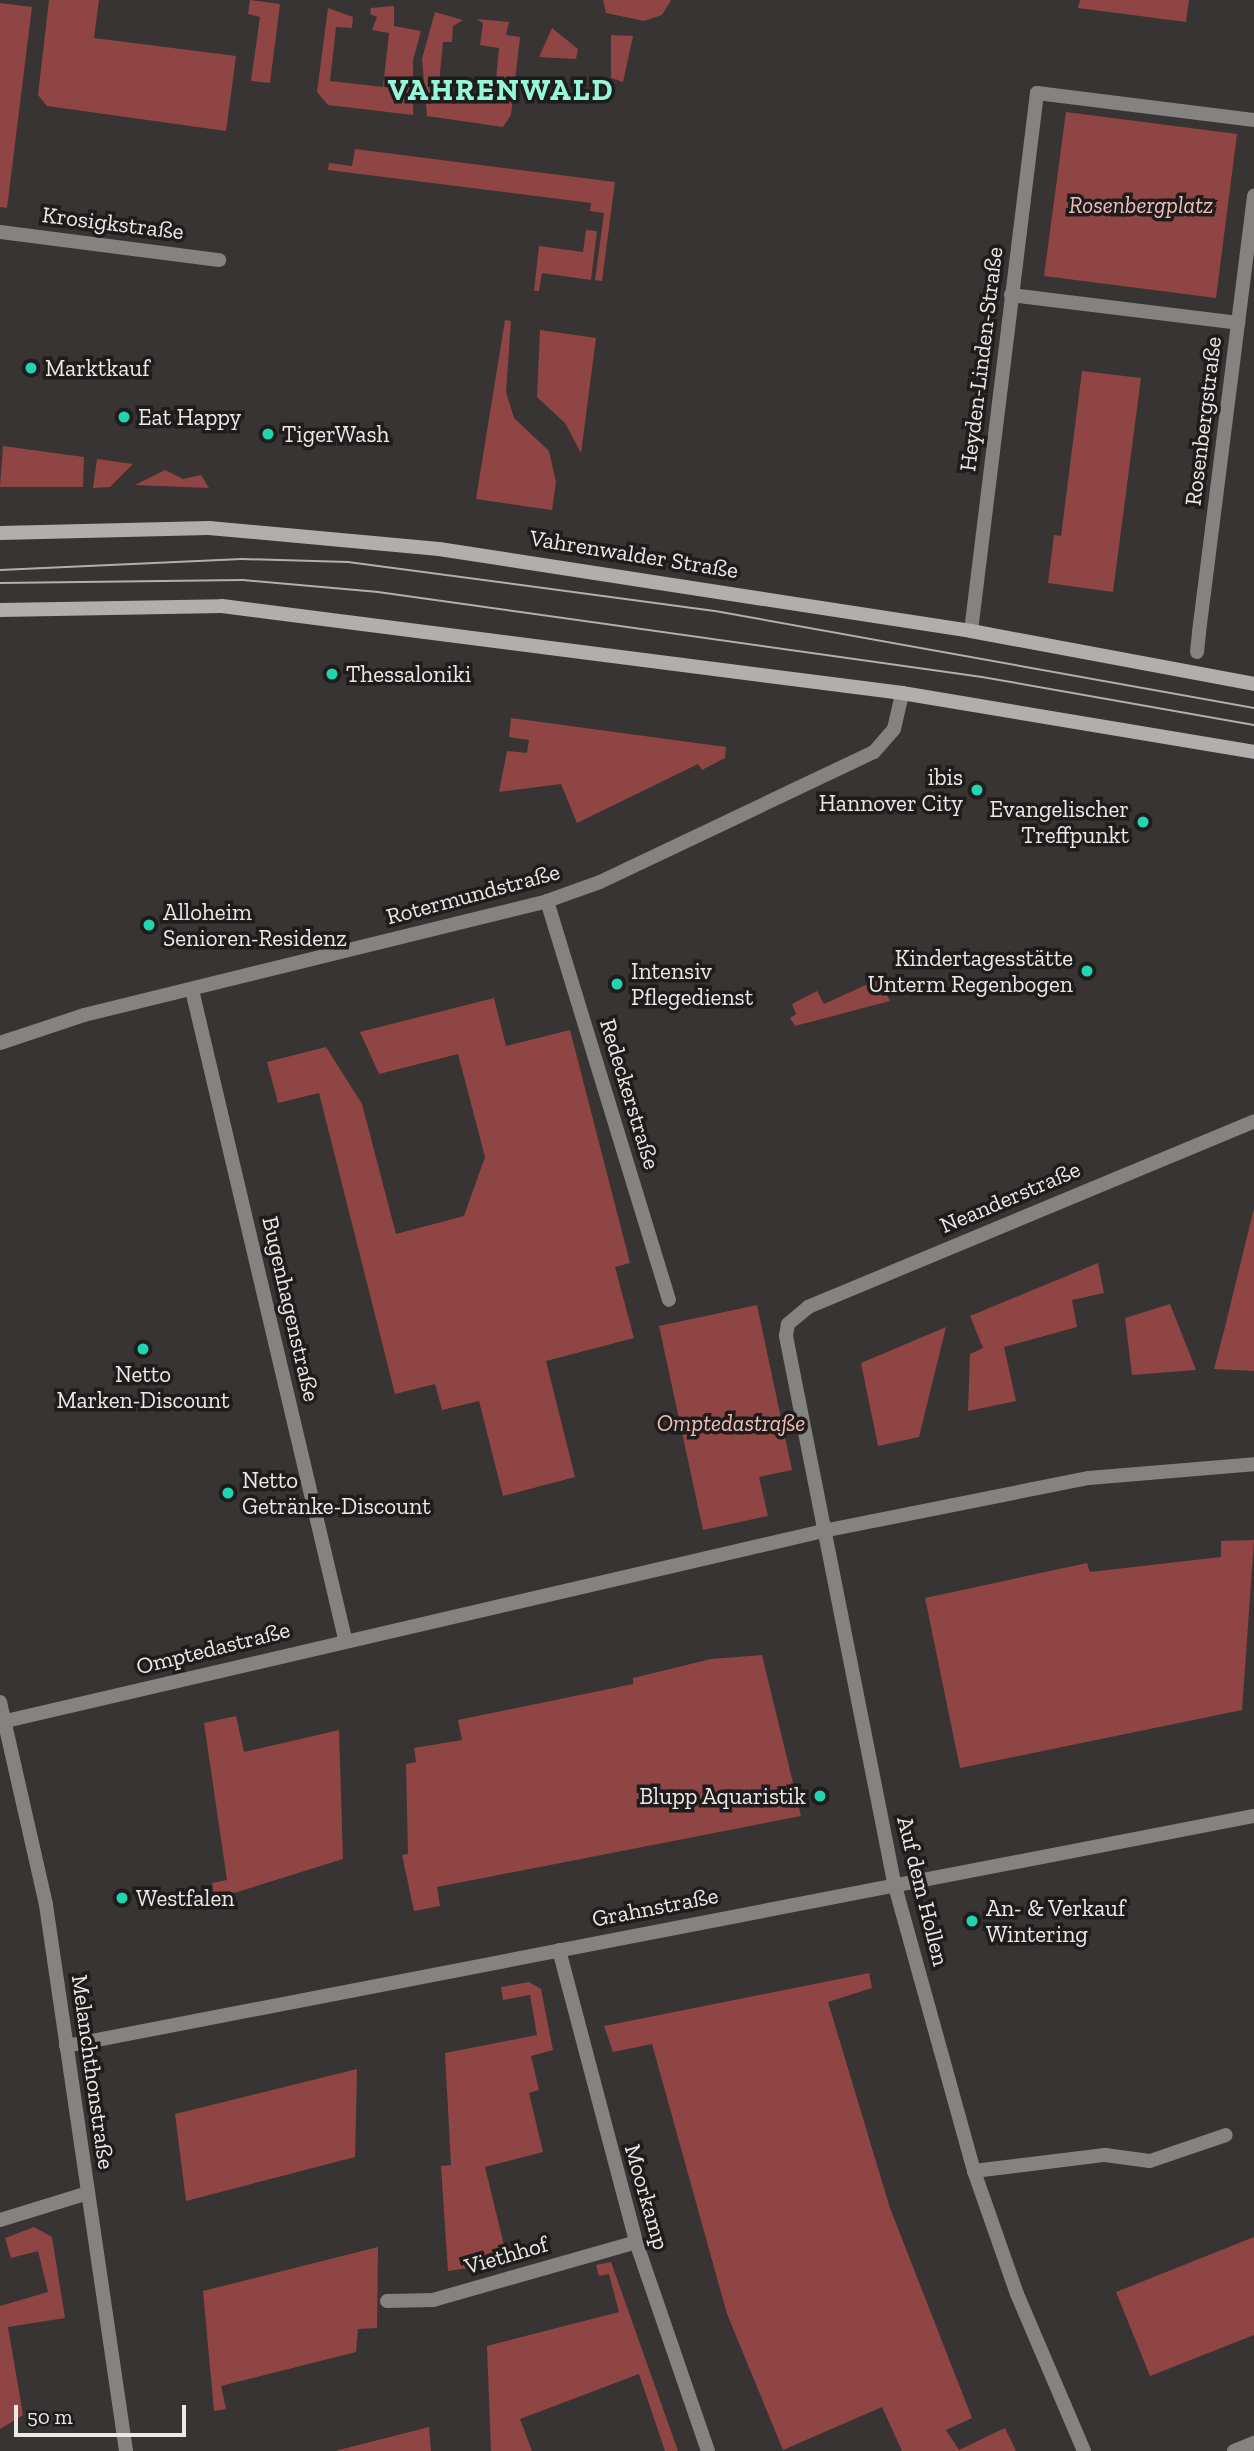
<!DOCTYPE html>
<meta charset="utf-8">
<style>
body{margin:0}
#map{position:relative;width:1254px;height:2451px;overflow:hidden;background:#383434;font-family:"Zilla Slab",serif}
div>[style]{position:absolute}
[style*='--x']{left:calc(var(--x)*1px);top:calc(var(--y)*1px);width:calc(var(--w)*1px);rotate:calc(var(--a)*1deg)}
.green>*{inset:0;background:#8e4543}
.pedestrian>*{height:14px;margin:-7px;padding:0 7px;transform-origin:7px;border-radius:7px;background:#848382}
.minor>*{height:14px;margin:-7px;padding:0 7px;transform-origin:7px;border-radius:7px;background:#848382}
.tertiary>*{height:14px;margin:-7px;padding:0 7px;transform-origin:7px;border-radius:7px;background:#848382}
.secondary>*{height:14px;margin:-7px;padding:0 7px;transform-origin:7px;border-radius:7px;background:#b1aeae}
.tram>*{height:2px;margin:-1px;padding:0 1px;transform-origin:1px;border-radius:1px;background:#b2afaf}
.dots>*{width:19px;height:19px;translate:-50% -50%;box-sizing:border-box;border:4px solid #1e1d1c;border-radius:50%}
span{translate:-50% -50%;white-space:nowrap;text-align:center;line-height:1.15;-webkit-text-stroke:7px #1e1d1c;paint-order:stroke}
.park-label{font-size:23px;color:#f2bdb9;font-style:italic}
.street-label{font-size:23px;color:#ebe8e8}
.poi-label{font-size:23px;color:#ebe8e8}
.left{translate:0 -50%;text-align:left}
.right{translate:-100% -50%;text-align:right}
.district-label{font-size:30px;color:#97f7db;font-weight:700;letter-spacing:2px}
.scale{position:absolute;left:14px;top:2405px;width:172px;height:32px;box-sizing:border-box;border:4px solid #ebe8e8;border-top:0;padding-left:9px;font-size:21px;line-height:24px;white-space:nowrap;color:#ebe8e8;-webkit-text-stroke:5px #1e1d1c;paint-order:stroke}
</style>
<div id="map">
<div class="green">
<i style="clip-path:polygon(49px 0,99px 0,94px 38px,236px 56px,226px 131px,47px 106px,38px 95px)"></i>
<i style="clip-path:polygon(250px 0,280px 4px,270px 83px,251px 81px,260px 17px,248px 14px)"></i>
<i style="clip-path:polygon(603px 0,671px 0,662px 15px,644px 21px,606px 13px)"></i>
<i style="clip-path:polygon(1080px 0,1189px 0,1186px 22px,1078px 8px)"></i>
<i style="clip-path:polygon(0 3px,32px 7px,7px 208px,0 207px)"></i>
<i style="clip-path:polygon(394px 6px,394px 26px,421px 31px,413px 60px,413px 115px,328px 105px,317px 92px,328px 8px,353px 17px,352px 28px,336px 27px,330px 81px,383px 87px,389px 33px,372px 30px,377px 17px,370px 14px,371px 8px)"></i>
<i style="clip-path:polygon(435px 12px,463px 20px,453px 26px,452px 42px,443px 42px,438px 94px,494px 100px,499px 48px,480px 45px,483px 23px,476px 19px,509px 22px,506px 35px,520px 37px,511px 115px,503px 127px,427px 116px,422px 59px)"></i>
<i style="clip-path:polygon(552px 28px,578px 49px,576px 59px,539px 57px)"></i>
<i style="clip-path:polygon(611px 35px,633px 36px,623px 82px,611px 78px)"></i>
<i style="clip-path:polygon(1066px 112px,1237px 134px,1216px 298px,1044px 276px)"></i>
<i style="clip-path:polygon(355px 149px,615px 182px,602px 281px,595px 280px,604px 213px,590px 211px,591px 203px,328px 170px,329px 163px,352px 166px)"></i>
<i style="clip-path:polygon(586px 230px,597px 231px,591px 280px,542px 273px,539px 291px,534px 291px,539px 246px,583px 252px)"></i>
<i style="clip-path:polygon(505px 320px,511px 321px,506px 392px,514px 418px,549px 451px,556px 482px,552px 510px,476px 499px)"></i>
<i style="clip-path:polygon(540px 330px,596px 338px,581px 453px,565px 423px,537px 397px)"></i>
<i style="clip-path:polygon(1082px 371px,1141px 378px,1113px 592px,1048px 583px,1054px 535px,1061px 536px)"></i>
<i style="clip-path:polygon(3px 446px,84px 457px,83px 487px,0 487px)"></i>
<i style="clip-path:polygon(97px 459px,133px 464px,110px 487px,93px 488px)"></i>
<i style="clip-path:polygon(165px 470px,183px 479px,201px 475px,209px 488px,135px 485px)"></i>
<i style="clip-path:polygon(511px 718px,726px 747px,725px 758px,702px 770px,698px 764px,577px 823px,561px 784px,499px 792px,507px 751px,527px 753px,529px 740px,509px 737px)"></i>
<i style="clip-path:polygon(879px 979px,890px 1001px,795px 1026px,790px 1018px,796px 1014px,792px 1004px,817px 991px,824px 1004px)"></i>
<i style="clip-path:polygon(494px 998px,506px 1046px,570px 1030px,630px 1263px,615px 1267px,634px 1338px,546px 1361px,575px 1477px,503px 1496px,479px 1401px,442px 1410px,435px 1384px,395px 1394px,319px 1093px,278px 1103px,267px 1062px,326px 1047px,362px 1104px,396px 1234px,464px 1216px,485px 1157px,458px 1054px,379px 1074px,360px 1032px)"></i>
<i style="clip-path:polygon(1254px 1208px,1254px 1371px,1214px 1369px,1225px 1327px)"></i>
<i style="clip-path:polygon(1098px 1263px,1104px 1293px,1072px 1300px,1077px 1327px,1004px 1347px,1016px 1401px,968px 1411px,970px 1354px,983px 1348px,970px 1316px)"></i>
<i style="clip-path:polygon(1170px 1304px,1196px 1370px,1132px 1375px,1125px 1318px)"></i>
<i style="clip-path:polygon(757px 1305px,792px 1470px,759px 1477px,768px 1516px,703px 1530px,659px 1326px)"></i>
<i style="clip-path:polygon(946px 1327px,919px 1437px,878px 1446px,861px 1363px)"></i>
<i style="clip-path:polygon(1254px 1540px,1242px 1710px,960px 1768px,925px 1598px,1087px 1563px,1090px 1572px,1221px 1557px,1221px 1541px)"></i>
<i style="clip-path:polygon(762px 1655px,801px 1816px,437px 1887px,440px 1906px,414px 1911px,402px 1855px,408px 1854px,406px 1764px,416px 1762px,414px 1748px,462px 1740px,458px 1720px,633px 1684px,633px 1678px,711px 1659px)"></i>
<i style="clip-path:polygon(236px 1716px,244px 1752px,339px 1730px,343px 1859px,215px 1899px,212px 1883px,227px 1880px,204px 1723px)"></i>
<i style="clip-path:polygon(869px 1973px,872px 1988px,828px 2002px,890px 2208px,972px 2418px,946px 2430px,959px 2450px,1005px 2428px,1016px 2451px,902px 2451px,882px 2407px,783px 2450px,727px 2314px,652px 2044px,613px 2052px,604px 2026px)"></i>
<i style="clip-path:polygon(529px 1982px,541px 1989px,553px 2050px,531px 2056px,539px 2090px,529px 2093px,543px 2152px,485px 2167px,508px 2262px,448px 2271px,441px 2166px,451px 2165px,445px 2053px,537px 2035px,530px 1995px,503px 2000px,501px 1987px)"></i>
<i style="clip-path:polygon(357px 2069px,355px 2157px,186px 2201px,175px 2114px)"></i>
<i style="clip-path:polygon(34px 2227px,52px 2237px,65px 2318px,8px 2327px,23px 2415px,0 2429px,0 2306px,48px 2292px,38px 2251px,11px 2258px,5px 2238px)"></i>
<i style="clip-path:polygon(1254px 2237px,1254px 2335px,1150px 2376px,1116px 2292px)"></i>
<i style="clip-path:polygon(378px 2247px,377px 2328px,358px 2329px,356px 2352px,221px 2386px,226px 2409px,214px 2411px,203px 2291px)"></i>
<i style="clip-path:polygon(611px 2262px,678px 2451px,665px 2451px,639px 2374px,520px 2419px,532px 2451px,491px 2451px,487px 2346px,619px 2312px,609px 2274px,599px 2276px,596px 2265px)"></i>
<i style="clip-path:polygon(429px 2427px,431px 2451px,335px 2451px)"></i>
</div>
<div class="pedestrian">
<i style="--x:1197;--y:652;--w:20;--a:-84"></i>
</div>
<div class="minor">
<i style="--x:0;--y:232;--w:221;--a:7.3"></i>
<i style="--x:1011;--y:295;--w:229;--a:7"></i>
<i style="--x:971;--y:631;--w:542;--a:-83.01"></i>
<i style="--x:1037;--y:93;--w:219;--a:7.1"></i>
<i style="--x:1199;--y:632;--w:440;--a:-82.8"></i>
<i style="--x:547;--y:901;--w:417;--a:73"></i>
<i style="--x:192;--y:990;--w:667;--a:76.73"></i>
<i style="--x:0;--y:1043;--w:89;--a:-18.4"></i>
<i style="--x:84;--y:1015;--w:477;--a:-13.8"></i>
<i style="--x:547;--y:901;--w:56;--a:-19.7"></i>
<i style="--x:600;--y:882;--w:303;--a:-25.4"></i>
<i style="--x:874;--y:752;--w:30;--a:-49"></i>
<i style="--x:894;--y:729;--w:37;--a:-77"></i>
<i style="--x:6;--y:1721;--w:839;--a:-13.09"></i>
<i style="--x:823;--y:1531;--w:271;--a:-11.3"></i>
<i style="--x:1089;--y:1478;--w:166;--a:-4.8"></i>
<i style="--x:559;--y:1950;--w:302;--a:75.2"></i>
<i style="--x:636;--y:2242;--w:221;--a:71"></i>
<i style="--x:66;--y:2046;--w:1210;--a:-10.96"></i>
<i style="--x:974;--y:2171;--w:132;--a:-7"></i>
<i style="--x:1105;--y:2155;--w:45;--a:7.6"></i>
<i style="--x:1150;--y:2161;--w:80;--a:-18.9"></i>
<i style="--x:0;--y:2220;--w:92;--a:-17.1"></i>
<i style="--x:387;--y:2301;--w:46;--a:-1.2"></i>
<i style="--x:433;--y:2300;--w:211;--a:-15.9"></i>
<i style="--x:1084;--y:2451;--w:171;--a:-113.1"></i>
<i style="--x:1017;--y:2294;--w:130;--a:-109.3"></i>
<i style="--x:974;--y:2171;--w:300;--a:-105.5"></i>
<i style="--x:894;--y:1882;--w:557;--a:-101.19"></i>
<i style="--x:786;--y:1336;--w:12;--a:-81"></i>
<i style="--x:788;--y:1324;--w:26;--a:-40"></i>
<i style="--x:808;--y:1307;--w:483;--a:-22.6"></i>
</div>
<div class="tertiary">
<i style="--x:0;--y:1702;--w:208;--a:77.2"></i>
<i style="--x:46;--y:1905;--w:552;--a:81.66"></i>
<i style="--x:1234;--y:2451;--w:22;--a:-22"></i>
</div>
<div class="secondary">
<i style="--x:0;--y:533;--w:209;--a:-1.4"></i>
<i style="--x:209;--y:528;--w:231;--a:5.2"></i>
<i style="--x:439;--y:549;--w:538;--a:8.76"></i>
<i style="--x:971;--y:631;--w:288;--a:10.6"></i>
<i style="--x:0;--y:610;--w:222;--a:-1"></i>
<i style="--x:222;--y:606;--w:686;--a:7.29"></i>
<i style="--x:902;--y:693;--w:357;--a:9.5"></i>
</div>
<div class="tram">
<i style="--x:0;--y:570;--w:242;--a:-2.6"></i>
<i style="--x:242;--y:559;--w:106;--a:1.6"></i>
<i style="--x:348;--y:562;--w:370;--a:7.6"></i>
<i style="--x:715;--y:611;--w:548;--a:10.2"></i>
<i style="--x:0;--y:583;--w:243;--a:-0.7"></i>
<i style="--x:243;--y:580;--w:136;--a:5.1"></i>
<i style="--x:378;--y:592;--w:610;--a:8.01"></i>
<i style="--x:982;--y:677;--w:276;--a:10"></i>
</div>
<div class="dots">
<i style="left:31px;top:368px;background:#23d5af"></i>
<i style="left:124px;top:417px;background:#23d5af"></i>
<i style="left:268px;top:434px;background:#23d5af"></i>
<i style="left:332px;top:674px;background:#23d5af"></i>
<i style="left:977px;top:790px;background:#23d5af"></i>
<i style="left:1143px;top:822px;background:#23d5af"></i>
<i style="left:149px;top:925px;background:#23d5af"></i>
<i style="left:1087px;top:971px;background:#23d5af"></i>
<i style="left:617px;top:984px;background:#23d5af"></i>
<i style="left:143px;top:1349px;background:#23d5af"></i>
<i style="left:228px;top:1493px;background:#23d5af"></i>
<i style="left:820px;top:1796px;background:#23d5af"></i>
<i style="left:122px;top:1898px;background:#23d5af"></i>
<i style="left:972px;top:1921px;background:#23d5af"></i>
</div>
<div class="park-label">
<span style="left:1141px;top:205px">Rosenbergplatz</span>
<span style="left:731px;top:1423px">Omptedastraße</span>
</div>
<div class="street-label">
<span style="left:113px;top:223px;rotate:7deg">Krosigkstraße</span>
<span style="left:981px;top:359px;rotate:-83deg">Heyden-Linden-Straße</span>
<span style="left:1203px;top:421px;rotate:-83deg">Rosenbergstraße</span>
<span style="left:634px;top:554px;rotate:9deg">Vahrenwalder Straße</span>
<span style="left:473px;top:894px;rotate:-15deg">Rotermundstraße</span>
<span style="left:630px;top:1094px;rotate:73deg">Redeckerstraße</span>
<span style="left:1010px;top:1197px;rotate:-23deg">Neanderstraße</span>
<span style="left:291px;top:1309px;rotate:77deg">Bugenhagenstraße</span>
<span style="left:213px;top:1648px;rotate:-14deg">Omptedastraße</span>
<span style="left:923px;top:1891px;rotate:76deg">Auf dem Hollen</span>
<span style="left:655px;top:1907px;rotate:-11deg">Grahnstraße</span>
<span style="left:93px;top:2072px;rotate:82deg">Melanchthonstraße</span>
<span style="left:647px;top:2197px;rotate:74deg">Moorkamp</span>
<span style="left:506px;top:2255px;rotate:-16deg">Viethhof</span>
</div>
<div class="poi-label">
<span class="left" style="left:45px;top:368px">Marktkauf</span>
<span class="left" style="left:138px;top:417px">Eat Happy</span>
<span class="left" style="left:282px;top:434px">TigerWash</span>
<span class="left" style="left:346px;top:674px">Thessaloniki</span>
<span class="right" style="left:963px;top:790px">ibis<br>Hannover City</span>
<span class="right" style="left:1129px;top:822px">Evangelischer<br>Treffpunkt</span>
<span class="left" style="left:163px;top:925px">Alloheim<br>Senioren-Residenz</span>
<span class="right" style="left:1073px;top:971px">Kindertagesstätte<br>Unterm Regenbogen</span>
<span class="left" style="left:631px;top:984px">Intensiv<br>Pflegedienst</span>
<span style="left:143px;top:1387px">Netto<br>Marken-Discount</span>
<span class="left" style="left:242px;top:1493px">Netto<br>Getränke-Discount</span>
<span class="right" style="left:806px;top:1796px">Blupp Aquaristik</span>
<span class="left" style="left:136px;top:1898px">Westfalen</span>
<span class="left" style="left:986px;top:1921px">An- &amp; Verkauf<br>Wintering</span>
</div>
<div class="district-label">
<span style="left:501px;top:90px">VAHRENWALD</span>
</div>
<div class="scale">50 m</div>
</div>
